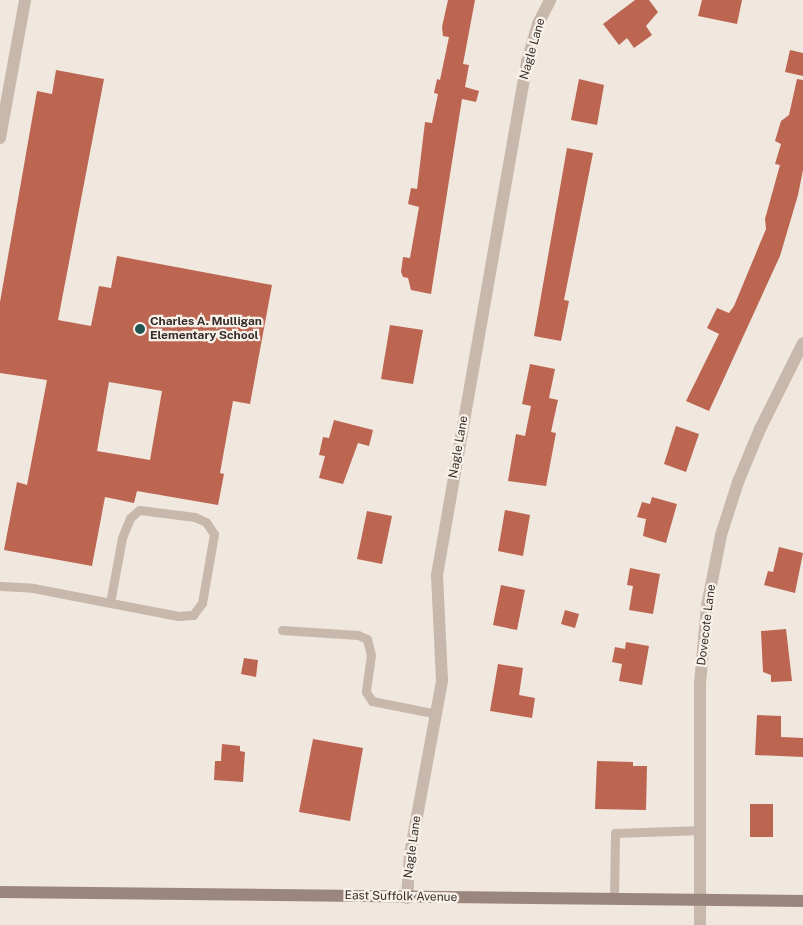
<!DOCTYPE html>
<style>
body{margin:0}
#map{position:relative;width:803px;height:925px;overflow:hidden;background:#f0e7de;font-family:"Public Sans",sans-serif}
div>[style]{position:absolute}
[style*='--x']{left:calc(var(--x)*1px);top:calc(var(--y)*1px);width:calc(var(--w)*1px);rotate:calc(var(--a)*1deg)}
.building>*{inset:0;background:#bc6551}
.service>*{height:9px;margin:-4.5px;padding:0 4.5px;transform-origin:4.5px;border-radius:4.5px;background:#c8b7ab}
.minor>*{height:12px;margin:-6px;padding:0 6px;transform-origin:6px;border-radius:6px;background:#c8b7ab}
.secondary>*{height:12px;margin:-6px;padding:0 6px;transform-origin:6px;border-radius:6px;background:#9b867d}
.dots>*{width:14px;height:14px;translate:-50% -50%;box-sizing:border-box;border:2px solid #f8f1ea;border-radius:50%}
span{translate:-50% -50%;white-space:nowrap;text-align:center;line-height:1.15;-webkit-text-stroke:4.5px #f8f1ea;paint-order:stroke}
.street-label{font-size:12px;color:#362d2a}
.poi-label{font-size:12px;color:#362d2a;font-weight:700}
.left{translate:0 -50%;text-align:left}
</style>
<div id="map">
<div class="building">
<i style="clip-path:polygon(448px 0,475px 0,463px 64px,469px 65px,465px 87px,479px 91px,476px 102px,462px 99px,431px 294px,411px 290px,408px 278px,403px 277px,401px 272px,403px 257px,410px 258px,419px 207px,408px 204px,411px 188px,417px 189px,425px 122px,432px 123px,438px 94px,434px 93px,437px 79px,440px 80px,449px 37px,443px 36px,442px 27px)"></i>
<i style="clip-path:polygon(635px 0,649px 0,658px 12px,646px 26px,652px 35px,634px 48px,627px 38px,619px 45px,603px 24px)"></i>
<i style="clip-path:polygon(702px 0,742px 0,737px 24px,698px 16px)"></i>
<i style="clip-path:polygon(790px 50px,803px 53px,803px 76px,785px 72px)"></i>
<i style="clip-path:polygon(evenodd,56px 70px,104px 79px,58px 320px,91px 326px,99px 286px,111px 288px,117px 256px,272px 285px,250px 404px,233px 401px,220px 473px,224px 474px,218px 505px,137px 491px,134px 503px,105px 497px,92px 566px,4px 550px,17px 482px,27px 485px,47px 380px,0 373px,0 302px,37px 91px,52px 94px,56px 70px,109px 382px,162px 391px,150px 460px,97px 451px,109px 382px)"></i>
<i style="clip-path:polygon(579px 79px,604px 85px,597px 125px,571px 120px)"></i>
<i style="clip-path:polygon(797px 79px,803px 80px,803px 170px,798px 195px,780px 256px,709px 411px,686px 401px,719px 334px,707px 328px,717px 308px,729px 313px,734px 306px,766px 229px,765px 219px,780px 165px,775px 164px,781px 144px,775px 141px,781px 121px,789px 115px)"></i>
<i style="clip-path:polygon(567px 148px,593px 153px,564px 300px,569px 301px,561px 341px,534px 336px)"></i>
<i style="clip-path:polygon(390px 325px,423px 330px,413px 384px,381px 379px)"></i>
<i style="clip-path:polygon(530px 364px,555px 369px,549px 398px,558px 400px,551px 432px,556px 433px,546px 486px,508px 481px,516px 434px,525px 436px,531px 406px,522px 404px)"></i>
<i style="clip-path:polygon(334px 420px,373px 430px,369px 446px,358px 443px,343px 484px,319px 478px,325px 456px,319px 455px,323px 437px,329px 438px)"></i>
<i style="clip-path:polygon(676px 426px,699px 434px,686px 472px,664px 464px)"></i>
<i style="clip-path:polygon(652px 497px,677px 504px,666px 543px,643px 536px,646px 519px,637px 517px,642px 502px,650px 504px)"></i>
<i style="clip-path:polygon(505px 510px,530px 515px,523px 556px,498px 551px)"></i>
<i style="clip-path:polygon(367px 511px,392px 516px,382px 564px,357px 559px)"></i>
<i style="clip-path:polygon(779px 547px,803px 553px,795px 593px,764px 585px,768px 571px,773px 572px)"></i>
<i style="clip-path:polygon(630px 568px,660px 574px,653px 614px,629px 610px,633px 586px,627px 585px)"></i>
<i style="clip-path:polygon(501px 585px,525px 590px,517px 630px,493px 625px)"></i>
<i style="clip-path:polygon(565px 610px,579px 614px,575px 628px,561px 624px)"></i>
<i style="clip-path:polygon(786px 629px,792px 681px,771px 682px,771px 675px,763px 672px,761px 631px)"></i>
<i style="clip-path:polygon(626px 642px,649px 646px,642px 685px,619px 681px,622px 664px,612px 662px,615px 647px,625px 649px)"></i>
<i style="clip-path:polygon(244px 658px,258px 660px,256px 677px,241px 674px)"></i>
<i style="clip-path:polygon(498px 664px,523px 668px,519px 695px,535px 698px,532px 718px,490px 711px)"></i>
<i style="clip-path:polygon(757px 715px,781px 716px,781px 737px,803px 738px,803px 757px,755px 755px)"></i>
<i style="clip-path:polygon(313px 739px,363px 748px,350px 821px,299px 812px)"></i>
<i style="clip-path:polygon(222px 744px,240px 746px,240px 751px,245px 752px,243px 782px,214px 780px,215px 761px,221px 761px)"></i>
<i style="clip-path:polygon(597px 761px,633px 762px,633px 766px,647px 766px,646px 810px,595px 809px)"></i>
<i style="clip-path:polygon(750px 804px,773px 804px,773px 837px,750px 837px)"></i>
</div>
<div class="service">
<i style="--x:0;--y:586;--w:33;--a:3"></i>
<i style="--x:33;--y:588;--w:148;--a:10.9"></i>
<i style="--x:178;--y:616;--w:15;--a:-4"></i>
<i style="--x:193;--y:615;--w:15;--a:-53"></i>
<i style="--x:202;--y:603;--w:70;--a:-80.1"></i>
<i style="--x:214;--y:534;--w:14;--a:-124"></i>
<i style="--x:206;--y:522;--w:12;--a:-156"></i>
<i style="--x:195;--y:517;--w:56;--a:-172.9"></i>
<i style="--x:139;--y:510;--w:12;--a:138"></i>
<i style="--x:130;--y:518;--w:22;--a:112"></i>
<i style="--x:122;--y:538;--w:66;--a:100.5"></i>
<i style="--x:282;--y:630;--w:76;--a:3.8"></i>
<i style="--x:358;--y:635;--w:10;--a:24"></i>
<i style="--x:367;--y:639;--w:16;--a:76"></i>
<i style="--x:371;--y:655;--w:37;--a:98"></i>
<i style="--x:366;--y:692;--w:11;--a:56"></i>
<i style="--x:372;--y:701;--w:66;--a:11.3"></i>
<i style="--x:614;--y:899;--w:66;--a:-89.1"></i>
<i style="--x:615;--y:833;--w:86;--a:-2"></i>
</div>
<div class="minor">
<i style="--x:0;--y:138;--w:140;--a:-79.7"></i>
<i style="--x:407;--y:898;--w:44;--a:-86.1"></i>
<i style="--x:410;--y:854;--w:176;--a:-79.5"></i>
<i style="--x:442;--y:681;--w:106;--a:-92.7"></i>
<i style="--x:437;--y:575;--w:521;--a:-80.05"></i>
<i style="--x:527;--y:62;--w:40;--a:-74"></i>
<i style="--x:538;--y:24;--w:27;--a:-63"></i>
<i style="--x:700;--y:925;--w:241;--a:-90"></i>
<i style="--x:700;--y:684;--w:78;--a:-84.9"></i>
<i style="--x:707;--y:606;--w:72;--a:-78.8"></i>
<i style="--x:721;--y:535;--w:56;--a:-72.2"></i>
<i style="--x:738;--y:482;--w:57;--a:-67.5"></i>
<i style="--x:760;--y:429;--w:96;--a:-63.4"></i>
</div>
<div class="secondary">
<i style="--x:0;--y:892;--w:803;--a:0.64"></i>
</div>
<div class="dots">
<i style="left:140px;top:329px;background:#235454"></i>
</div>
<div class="street-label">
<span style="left:533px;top:49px;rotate:-74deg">Nagle Lane</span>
<span style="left:459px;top:447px;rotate:-80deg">Nagle Lane</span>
<span style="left:707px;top:625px;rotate:-83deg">Dovecote Lane</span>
<span style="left:413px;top:847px;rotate:-82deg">Nagle Lane</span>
<span style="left:401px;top:897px;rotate:1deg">East Suffolk Avenue</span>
</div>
<div class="poi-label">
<span class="left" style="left:150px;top:329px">Charles A. Mulligan<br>Elementary School</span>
</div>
</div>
